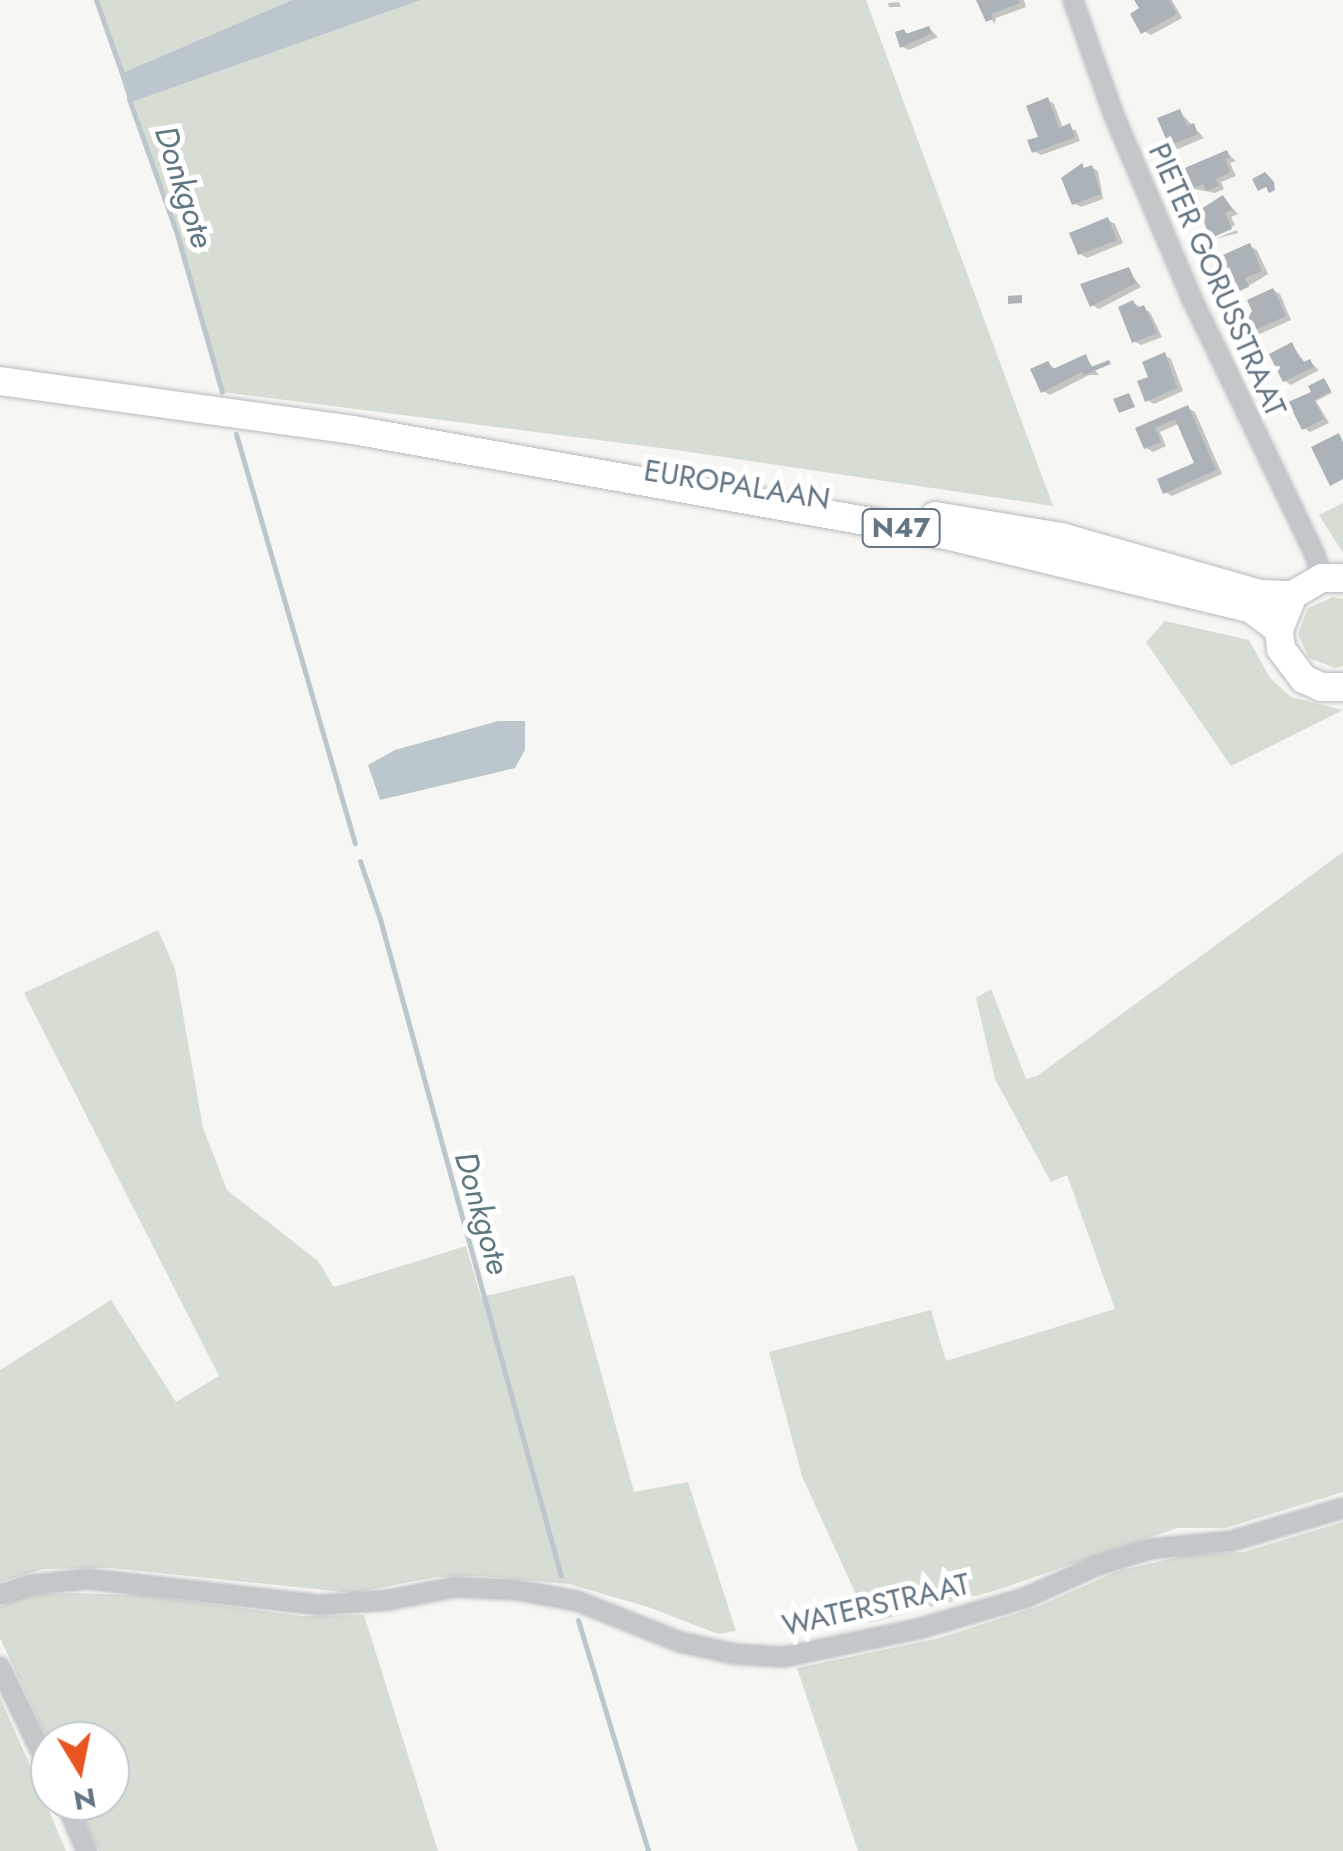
<!DOCTYPE html>
<style>
body{margin:0}
#map{position:relative;width:1343px;height:1851px;overflow:hidden;background:#f6f6f2;font-family:Jost,sans-serif}
div>[style]{position:absolute}
[style*='--x']{left:calc(var(--x)*1px);top:calc(var(--y)*1px);width:calc(var(--w)*1px);rotate:calc(var(--a)*1deg)}
.green>*{inset:0;background:#d6ddd3}
.water>*{inset:0;background:#bcc7cd}
.shadow>*{inset:0;background:#0003}
.stream>*{height:5px;margin:-2.5px;padding:0 2.5px;transform-origin:2.5px;border-radius:2.5px;background:#bcc7cd}
.building>*{inset:0;background:#abb3b9}
.roads{filter:drop-shadow(0 0 2px #b6babe) drop-shadow(0 0 2px #b6babe)}
.street>*{height:18px;margin:-9px;padding:0 9px;transform-origin:9px;border-radius:9px;background:#c3c7ca}
.primary>*{height:28px;margin:-14px;padding:0 14px;transform-origin:14px;border-radius:14px;background:#fff}
span{translate:-50% -50%;white-space:nowrap;text-align:center;line-height:1.15;-webkit-text-stroke:10px #fff;paint-order:stroke}
.shield-label span{padding:2px 8px;background:#fff;border:2px solid;border-radius:8px;-webkit-text-stroke-width:0}
.shield-label{font-size:28px;color:#647584;font-weight:700}
.street-label{font-size:30px;color:#647584}
.water-label{font-size:32px;color:#5f7781;font-style:italic}
.north{position:absolute;left:30px;top:1721px;width:100px;height:100px;box-sizing:border-box;background:#fff;border:2px solid #c1c8ce;border-radius:50%;rotate:170deg;font-size:28px;font-weight:700;line-height:40px;text-align:center;color:#647584}
.north::after{content:'';display:block;margin:auto;width:35px;height:45px;background:#e85520;clip-path:polygon(50% 0,100% 100%,50% 72%,0 100%)}
</style>
<div id="map">
<div class="green">
<i style="clip-path:polygon(95px 0,292px 0,120px 74px)"></i>
<i style="clip-path:polygon(421px 0,866px 0,1053px 506px,669px 449px,222px 392px,177px 234px,129px 103px)"></i>
<i style="clip-path:polygon(1343px 503px,1343px 553px,1319px 515px)"></i>
<i style="clip-path:polygon(1333px 597px,1343px 599px,1343px 666px,1335px 668px,1309px 658px,1298px 634px,1308px 608px)"></i>
<i style="clip-path:polygon(1165px 621px,1249px 640px,1270px 678px,1291px 697px,1343px 710px,1231px 766px,1146px 642px)"></i>
<i style="clip-path:polygon(1343px 852px,1343px 1492px,1225px 1528px,1177px 1528px,994px 1591px,869px 1623px,802px 1476px,769px 1352px,931px 1310px,946px 1361px,1115px 1309px,1067px 1175px,1051px 1182px,995px 1079px,976px 998px,991px 989px,1026px 1079px,1037px 1076px)"></i>
<i style="clip-path:polygon(158px 930px,175px 969px,203px 1128px,227px 1190px,318px 1261px,334px 1287px,466px 1246px,481px 1297px,574px 1275px,634px 1492px,688px 1482px,736px 1631px,718px 1634px,648px 1607px,569px 1584px,479px 1576px,436px 1577px,354px 1593px,111px 1568px,44px 1569px,0 1582px,0 1370px,111px 1300px,176px 1402px,219px 1376px,24px 993px)"></i>
<i style="clip-path:polygon(1343px 1522px,1343px 1851px,858px 1851px,797px 1668px,940px 1638px,1039px 1606px,1118px 1571px,1187px 1555px,1244px 1552px)"></i>
<i style="clip-path:polygon(66px 1593px,143px 1595px,301px 1616px,364px 1615px,438px 1851px,99px 1851px,76px 1801px,110px 1801px,110px 1741px,50px 1741px,50px 1745px,0 1638px,0 1607px,26px 1595px)"></i>
<i style="clip-path:polygon(0 1698px,29px 1763px,66px 1851px,0 1851px)"></i>
</div>
<div class="water">
<i style="clip-path:polygon(292px 0,421px 0,129px 103px,120px 74px)"></i>
<i style="clip-path:polygon(498px 721px,525px 721px,525px 750px,515px 768px,380px 800px,368px 765px,395px 750px)"></i>
</div>
<div class="shadow">
<i style="clip-path:polygon(977px 0,1024px 0,1026px 7px,996px 18px,995px 24px)"></i>
<i style="clip-path:polygon(1137px 0,1172px 0,1182px 18px,1151px 35px,1144px 31px,1145px 15px)"></i>
<i style="clip-path:polygon(899px 2px,901px 7px,889px 7px,888px 3px)"></i>
<i style="clip-path:polygon(929px 28px,938px 37px,909px 50px,902px 47px,904px 31px,910px 35px)"></i>
<i style="clip-path:polygon(1048px 100px,1054px 104px,1063px 128px,1076px 130px,1080px 141px,1041px 155px,1034px 151px)"></i>
<i style="clip-path:polygon(1179px 111px,1204px 138px,1178px 149px,1171px 145px)"></i>
<i style="clip-path:polygon(1227px 153px,1236px 161px,1230px 163px,1236px 176px,1221px 182px,1224px 189px,1215px 193px,1190px 188px)"></i>
<i style="clip-path:polygon(1091px 167px,1098px 171px,1103px 199px,1081px 207px,1074px 203px)"></i>
<i style="clip-path:polygon(1223px 198px,1238px 214px,1231px 217px,1235px 225px,1213px 238px)"></i>
<i style="clip-path:polygon(1108px 220px,1115px 224px,1123px 243px,1087px 258px,1080px 254px)"></i>
<i style="clip-path:polygon(1237px 230px,1238px 233px,1215px 239px)"></i>
<i style="clip-path:polygon(1250px 246px,1257px 250px,1268px 274px,1239px 292px,1228px 275px)"></i>
<i style="clip-path:polygon(1128px 270px,1141px 287px,1099px 309px,1092px 305px)"></i>
<i style="clip-path:polygon(1273px 290px,1280px 294px,1291px 320px,1260px 334px,1253px 330px,1255px 311px)"></i>
<i style="clip-path:polygon(1133px 303px,1150px 312px,1162px 337px,1141px 345px,1134px 341px)"></i>
<i style="clip-path:polygon(1292px 345px,1306px 364px,1310px 362px,1319px 370px,1291px 385px,1285px 381px)"></i>
<i style="clip-path:polygon(1165px 355px,1171px 359px,1183px 391px,1154px 404px,1147px 400px,1151px 378px)"></i>
<i style="clip-path:polygon(1085px 357px,1099px 375px,1089px 375px,1050px 395px,1043px 391px,1048px 364px,1057px 370px)"></i>
<i style="clip-path:polygon(1326px 382px,1332px 393px,1316px 401px,1329px 423px,1310px 432px,1304px 428px,1308px 395px)"></i>
<i style="clip-path:polygon(1188px 408px,1195px 412px,1222px 474px,1172px 496px,1165px 492px,1198px 464px,1180px 423px,1160px 432px,1166px 446px,1153px 452px,1146px 448px,1138px 429px)"></i>
</div>
<div class="stream">
<i style="--x:96;--y:0;--w:84;--a:70.5"></i>
<i style="--x:129;--y:99;--w:143;--a:70.4"></i>
<i style="--x:177;--y:234;--w:164;--a:74.1"></i>
<i style="--x:236;--y:434;--w:426;--a:73.8"></i>
<i style="--x:360;--y:861;--w:61;--a:71"></i>
<i style="--x:380;--y:919;--w:681;--a:74.6"></i>
<i style="--x:578;--y:1620;--w:241;--a:73.1"></i>
</div>
<div class="building">
<i style="clip-path:polygon(976px 0,1019px 0,1020px 3px,991px 14px,993px 19px,986px 22px)"></i>
<i style="clip-path:polygon(1134px 0,1169px 0,1177px 14px,1141px 34px,1130px 14px,1139px 8px)"></i>
<i style="clip-path:polygon(929px 26px,932px 33px,900px 48px,895px 32px,904px 29px,906px 34px)"></i>
<i style="clip-path:polygon(1048px 97px,1059px 128px,1070px 123px,1075px 137px,1032px 153px,1027px 140px,1038px 137px,1026px 106px)"></i>
<i style="clip-path:polygon(1180px 109px,1187px 126px,1194px 123px,1198px 134px,1169px 146px,1157px 118px)"></i>
<i style="clip-path:polygon(1227px 150px,1230px 157px,1225px 159px,1230px 172px,1216px 179px,1219px 186px,1206px 191px,1203px 184px,1188px 190px,1180px 170px)"></i>
<i style="clip-path:polygon(1082px 163px,1084px 168px,1092px 165px,1101px 194px,1072px 205px,1061px 178px)"></i>
<i style="clip-path:polygon(1265px 172px,1274px 182px,1275px 190px,1269px 193px,1266px 187px,1258px 191px,1252px 179px)"></i>
<i style="clip-path:polygon(1223px 195px,1233px 210px,1225px 213px,1232px 229px,1209px 239px,1201px 209px)"></i>
<i style="clip-path:polygon(1108px 217px,1117px 240px,1078px 255px,1069px 233px)"></i>
<i style="clip-path:polygon(1250px 243px,1262px 271px,1245px 278px,1249px 287px,1235px 292px,1226px 266px,1222px 267px,1218px 257px)"></i>
<i style="clip-path:polygon(1129px 267px,1136px 283px,1090px 307px,1080px 284px)"></i>
<i style="clip-path:polygon(1273px 288px,1286px 316px,1251px 332px,1246px 321px,1252px 311px,1247px 300px)"></i>
<i style="clip-path:polygon(1022px 295px,1022px 303px,1008px 304px,1008px 296px)"></i>
<i style="clip-path:polygon(1133px 300px,1137px 308px,1144px 305px,1157px 333px,1132px 343px,1118px 307px)"></i>
<i style="clip-path:polygon(1292px 342px,1299px 357px,1304px 362px,1310px 359px,1314px 367px,1283px 382px,1269px 354px)"></i>
<i style="clip-path:polygon(1165px 352px,1177px 388px,1145px 402px,1137px 381px,1148px 377px,1142px 362px)"></i>
<i style="clip-path:polygon(1086px 354px,1091px 367px,1109px 360px,1111px 364px,1084px 375px,1082px 372px,1041px 393px,1030px 369px,1048px 361px,1053px 369px)"></i>
<i style="clip-path:polygon(1324px 378px,1331px 391px,1314px 400px,1324px 419px,1302px 430px,1288px 402px,1311px 392px,1308px 386px)"></i>
<i style="clip-path:polygon(1129px 393px,1135px 407px,1119px 413px,1113px 399px)"></i>
<i style="clip-path:polygon(1188px 405px,1216px 470px,1163px 494px,1157px 479px,1194px 463px,1175px 419px,1155px 428px,1161px 442px,1144px 449px,1135px 428px)"></i>
<i style="clip-path:polygon(1339px 433px,1343px 442px,1343px 479px,1330px 486px,1311px 447px)"></i>
</div>
<div class="roads">
<div class="street">
<i style="--x:1073;--y:0;--w:120;--a:70.5"></i>
<i style="--x:1113;--y:113;--w:200;--a:67"></i>
<i style="--x:1191;--y:297;--w:286;--a:64.3"></i>
<i style="--x:1315;--y:555;--w:24;--a:73"></i>
<i style="--x:0;--y:1595;--w:31;--a:-19"></i>
<i style="--x:29;--y:1585;--w:59;--a:-5.8"></i>
<i style="--x:88;--y:1579;--w:232;--a:6.4"></i>
<i style="--x:319;--y:1605;--w:70;--a:-4.1"></i>
<i style="--x:389;--y:1600;--w:67;--a:-11.1"></i>
<i style="--x:455;--y:1587;--w:62;--a:2.8"></i>
<i style="--x:517;--y:1590;--w:61;--a:10.4"></i>
<i style="--x:577;--y:1601;--w:111;--a:21.7"></i>
<i style="--x:680;--y:1642;--w:55;--a:12.5"></i>
<i style="--x:734;--y:1654;--w:50;--a:3.4"></i>
<i style="--x:784;--y:1657;--w:137;--a:-11.8"></i>
<i style="--x:918;--y:1629;--w:111;--a:-16.2"></i>
<i style="--x:1025;--y:1598;--w:78;--a:-24.3"></i>
<i style="--x:1096;--y:1566;--w:57;--a:-17.5"></i>
<i style="--x:1150;--y:1549;--w:81;--a:-5.6"></i>
<i style="--x:1231;--y:1541;--w:117;--a:-16.4"></i>
<i style="--x:0;--y:1667;--w:114;--a:64.1"></i>
<i style="--x:65;--y:1801;--w:55;--a:66.3"></i>
</div>
<div class="primary">
<i style="--x:0;--y:381;--w:356;--a:7.9"></i>
<i style="--x:353;--y:430;--w:601;--a:10.06"></i>
<i style="--x:945;--y:535;--w:314;--a:13.5"></i>
<i style="--x:1250;--y:608;--w:36;--a:37"></i>
<i style="--x:935;--y:516;--w:128;--a:9.5"></i>
<i style="--x:1061;--y:537;--w:207;--a:16"></i>
<i style="--x:1260;--y:594;--w:33;--a:2"></i>
<i style="--x:1343;--y:578;--w:21;--a:180"></i>
<i style="--x:1322;--y:578;--w:34;--a:150"></i>
<i style="--x:1293;--y:595;--w:38;--a:112"></i>
<i style="--x:1279;--y:630;--w:19;--a:84"></i>
<i style="--x:1281;--y:649;--w:38;--a:53"></i>
<i style="--x:1304;--y:679;--w:19;--a:25"></i>
<i style="--x:1321;--y:687;--w:22;--a:0"></i>
</div>
</div>
<div class="shield-label">
<span style="left:901px;top:528px">N47</span>
</div>
<div class="street-label">
<span style="left:1217px;top:280px;rotate:66deg">PIETER GORUSSTRAAT</span>
<span style="left:737px;top:485px;rotate:9deg">EUROPALAAN</span>
<span style="left:876px;top:1605px;rotate:-13deg">WATERSTRAAT</span>
</div>
<div class="water-label">
<span style="left:184px;top:187px;rotate:72deg">Donkgote</span>
<span style="left:482px;top:1213px;rotate:74deg">Donkgote</span>
</div>
<div class="north">N</div>
</div>
